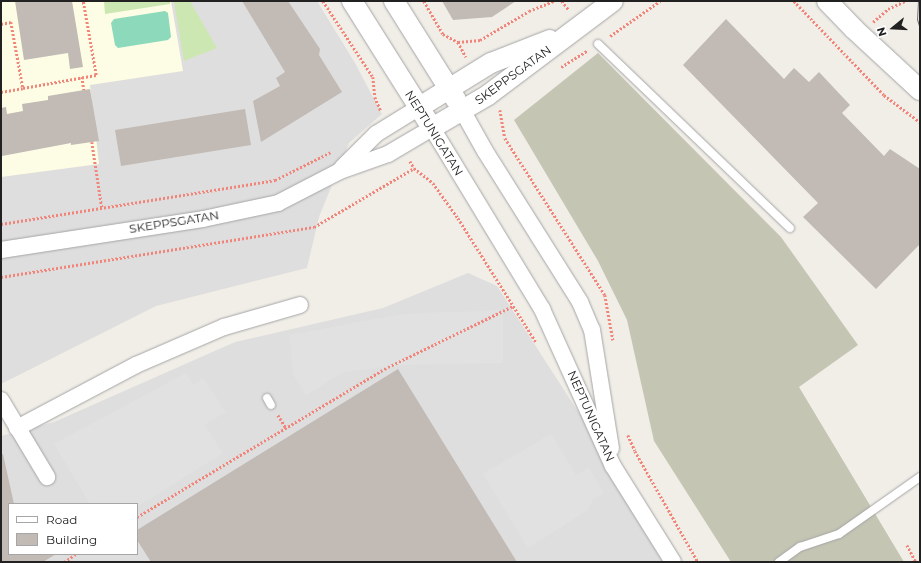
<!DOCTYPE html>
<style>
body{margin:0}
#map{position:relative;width:921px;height:563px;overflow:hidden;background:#f1eee8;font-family:Montserrat,sans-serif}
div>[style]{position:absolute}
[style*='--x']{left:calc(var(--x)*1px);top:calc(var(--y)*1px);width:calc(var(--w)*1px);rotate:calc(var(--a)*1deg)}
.residential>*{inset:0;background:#dfdede}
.education>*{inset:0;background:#fdfde5}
.construction>*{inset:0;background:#c5c5b4}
.grass>*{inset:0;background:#cce7b2}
.pitch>*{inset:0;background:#8cdabb}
.parking>*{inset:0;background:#e1e1e1}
.building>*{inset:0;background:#c1bab5}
.path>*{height:2.5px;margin-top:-1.25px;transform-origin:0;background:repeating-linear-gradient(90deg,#f18579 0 2px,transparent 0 4px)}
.roads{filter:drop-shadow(0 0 1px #a5a5a5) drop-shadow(0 0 1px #a5a5a5)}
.service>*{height:8px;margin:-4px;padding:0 4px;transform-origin:4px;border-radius:4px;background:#fff}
.minor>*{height:16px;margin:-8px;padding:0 8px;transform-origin:8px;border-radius:8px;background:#fff}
.tertiary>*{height:20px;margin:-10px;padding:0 10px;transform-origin:10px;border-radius:10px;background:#fff}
.tram>*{height:1px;margin:-0.5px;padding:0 0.5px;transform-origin:0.5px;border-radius:0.5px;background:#6f6f6f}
span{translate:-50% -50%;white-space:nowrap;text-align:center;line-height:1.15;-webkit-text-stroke:3px #fff;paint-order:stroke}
.street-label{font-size:12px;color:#212121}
.frame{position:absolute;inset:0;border:2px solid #212121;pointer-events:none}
.legend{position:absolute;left:8px;top:503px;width:130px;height:52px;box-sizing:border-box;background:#fff;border:1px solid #a6a6a6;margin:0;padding:5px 7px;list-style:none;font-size:12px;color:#212121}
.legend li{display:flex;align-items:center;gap:8px;height:20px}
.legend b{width:20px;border:1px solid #a6a6a6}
.north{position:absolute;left:873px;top:8px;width:40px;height:40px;-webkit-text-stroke:3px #fff;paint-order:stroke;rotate:252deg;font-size:11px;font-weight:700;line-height:16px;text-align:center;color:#212121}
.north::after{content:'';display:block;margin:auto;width:14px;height:18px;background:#212121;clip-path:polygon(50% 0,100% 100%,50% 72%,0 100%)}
</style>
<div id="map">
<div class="residential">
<i style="clip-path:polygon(1px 1px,317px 1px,355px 63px,382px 114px,349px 143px,319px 217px,307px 268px,156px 306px,1px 384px)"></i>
<i style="clip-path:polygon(evenodd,468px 273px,497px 286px,613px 466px,669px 562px,1px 562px,1px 436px,54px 422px,235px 342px,383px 308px,468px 273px,9px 504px,137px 504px,137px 554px,9px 554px,9px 504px)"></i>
</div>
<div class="education">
<i style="clip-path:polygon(1px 1px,171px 1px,183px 71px,90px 85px,99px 164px,1px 177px)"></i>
</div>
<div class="construction">
<i style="clip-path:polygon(598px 53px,781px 237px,858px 345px,799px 387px,904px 562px,731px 562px,654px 441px,627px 320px,598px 261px,514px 120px)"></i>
</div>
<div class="grass">
<i style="clip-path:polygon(104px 1px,170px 1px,170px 4px,105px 14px)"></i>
<i style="clip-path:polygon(174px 1px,190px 1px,217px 48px,184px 61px)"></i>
</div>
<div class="pitch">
<i style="clip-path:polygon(165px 11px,168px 13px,171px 37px,168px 40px,118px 48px,115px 45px,111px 23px,114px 19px)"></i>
</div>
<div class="parking">
<i style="clip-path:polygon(503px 310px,503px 363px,401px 365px,344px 372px,306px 395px,293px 374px,289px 335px,402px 314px)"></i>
<i style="clip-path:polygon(186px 373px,193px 385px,203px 378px,226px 412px,204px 425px,223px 453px,137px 507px,137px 504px,90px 504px,54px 444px)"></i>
<i style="clip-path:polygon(551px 434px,576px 475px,589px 468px,604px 493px,593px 499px,588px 510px,528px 548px,483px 474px)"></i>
</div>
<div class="building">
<i style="clip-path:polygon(15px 1px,72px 1px,83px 67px,70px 69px,68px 53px,24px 60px)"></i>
<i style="clip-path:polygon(242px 1px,288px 1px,320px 49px,319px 55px,342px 92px,261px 142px,253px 101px,280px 86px,276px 78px,285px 72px)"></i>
<i style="clip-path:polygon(442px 1px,516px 1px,492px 17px,453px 20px)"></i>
<i style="clip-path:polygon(726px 19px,784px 79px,794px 68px,809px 82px,819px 72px,850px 105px,842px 113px,884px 156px,890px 149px,920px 169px,920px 244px,876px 289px,803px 217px,818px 203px,683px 65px)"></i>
<i style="clip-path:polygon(90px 89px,99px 141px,71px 145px,71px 143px,2px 156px,1px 108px,6px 107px,7px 114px,23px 111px,22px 104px,48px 100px,48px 96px)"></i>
<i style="clip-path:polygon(245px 109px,251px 145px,121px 166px,115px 130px)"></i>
<i style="clip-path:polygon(398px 369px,517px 562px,151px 562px,137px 540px,137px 530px)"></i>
<i style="clip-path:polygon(3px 454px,14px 504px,9px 504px,9px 554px,56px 554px,43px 562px,1px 562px,1px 455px)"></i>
</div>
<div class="path">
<i style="--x:323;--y:1;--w:91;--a:56.7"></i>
<i style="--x:373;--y:77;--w:20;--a:84"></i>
<i style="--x:375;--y:97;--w:15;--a:67"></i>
<i style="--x:424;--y:1;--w:38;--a:60"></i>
<i style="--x:443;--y:34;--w:17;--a:28"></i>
<i style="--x:458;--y:42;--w:17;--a:62"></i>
<i style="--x:562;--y:1;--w:11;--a:52"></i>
<i style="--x:794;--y:1;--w:130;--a:46.2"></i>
<i style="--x:884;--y:95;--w:45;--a:36.9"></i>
<i style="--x:873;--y:22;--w:20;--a:-41"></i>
<i style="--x:888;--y:9;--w:19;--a:-25"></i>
<i style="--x:1;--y:24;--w:10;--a:-11"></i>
<i style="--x:11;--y:22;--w:67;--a:79.7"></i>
<i style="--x:23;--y:88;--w:74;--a:-10.1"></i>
<i style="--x:96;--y:75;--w:75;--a:-100"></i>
<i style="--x:610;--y:36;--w:61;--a:-35"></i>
<i style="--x:458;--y:42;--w:22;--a:-5"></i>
<i style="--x:480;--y:40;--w:57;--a:-30.6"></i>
<i style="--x:529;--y:11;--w:27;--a:-22"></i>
<i style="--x:561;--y:67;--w:31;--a:-32"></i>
<i style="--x:82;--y:77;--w:13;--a:81"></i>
<i style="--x:1;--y:92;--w:22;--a:-10"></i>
<i style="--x:500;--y:110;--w:28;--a:80"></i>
<i style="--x:505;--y:138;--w:186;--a:57.5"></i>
<i style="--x:605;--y:295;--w:46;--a:79.9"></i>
<i style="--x:92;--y:142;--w:67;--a:81.4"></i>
<i style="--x:410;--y:161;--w:8;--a:60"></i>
<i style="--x:414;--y:168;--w:24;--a:38"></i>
<i style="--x:433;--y:183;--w:43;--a:54.5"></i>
<i style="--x:458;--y:218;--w:146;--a:57.8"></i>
<i style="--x:1;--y:224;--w:278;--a:-9.1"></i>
<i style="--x:275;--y:180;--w:63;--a:-26.6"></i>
<i style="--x:1;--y:277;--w:317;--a:-9.1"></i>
<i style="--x:314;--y:227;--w:116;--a:-30.5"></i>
<i style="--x:278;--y:415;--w:15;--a:58"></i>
<i style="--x:628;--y:435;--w:17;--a:66"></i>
<i style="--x:635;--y:451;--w:128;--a:60.4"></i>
<i style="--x:137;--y:517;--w:292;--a:-30.9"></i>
<i style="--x:388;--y:367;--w:139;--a:-26"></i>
<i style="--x:907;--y:545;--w:19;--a:62"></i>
<i style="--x:64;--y:562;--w:14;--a:-34"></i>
</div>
<div class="roads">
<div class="service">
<i style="--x:598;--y:44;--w:266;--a:43.8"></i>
<i style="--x:267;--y:398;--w:8;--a:60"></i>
<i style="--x:779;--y:562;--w:26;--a:-36"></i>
<i style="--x:800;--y:547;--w:41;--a:-18.4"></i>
<i style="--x:839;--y:534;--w:99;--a:-35.1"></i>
</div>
<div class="minor">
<i style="--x:462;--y:110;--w:47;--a:60.7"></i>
<i style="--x:485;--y:151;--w:178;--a:57.8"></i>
<i style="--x:580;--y:302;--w:30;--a:67"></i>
<i style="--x:592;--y:330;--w:120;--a:80.9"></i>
<i style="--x:342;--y:168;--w:48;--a:-45"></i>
<i style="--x:376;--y:134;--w:49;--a:-31.8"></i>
<i style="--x:1;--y:250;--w:204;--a:-8.7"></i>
<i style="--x:203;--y:219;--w:77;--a:-12"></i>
<i style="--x:278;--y:203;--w:70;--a:-27.3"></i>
<i style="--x:340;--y:171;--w:51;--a:-19.5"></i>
<i style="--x:388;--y:154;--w:51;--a:-30.6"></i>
<i style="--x:432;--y:128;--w:212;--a:58.7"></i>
<i style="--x:542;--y:309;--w:172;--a:65.7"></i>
<i style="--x:613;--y:466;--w:113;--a:58"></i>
<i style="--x:1;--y:400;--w:90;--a:59.1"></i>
<i style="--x:17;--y:428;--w:135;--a:-27.9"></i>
<i style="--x:136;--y:365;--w:96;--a:-23.4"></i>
<i style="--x:224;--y:327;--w:79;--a:-16.1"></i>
</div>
<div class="tertiary">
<i style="--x:352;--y:1;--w:150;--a:57.8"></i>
<i style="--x:432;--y:128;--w:65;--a:-30.5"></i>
<i style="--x:488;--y:95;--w:156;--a:-36.9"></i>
<i style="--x:394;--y:1;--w:117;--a:57.9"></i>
<i style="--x:827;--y:1;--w:39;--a:46"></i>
<i style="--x:854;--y:29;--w:90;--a:42.7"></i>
<i style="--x:418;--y:108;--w:86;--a:-31.7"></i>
<i style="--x:491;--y:63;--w:63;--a:-21.3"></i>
</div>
</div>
<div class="tram">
<i style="--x:918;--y:1;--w:18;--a:93"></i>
<i style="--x:917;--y:19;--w:10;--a:73"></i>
</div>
<div class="street-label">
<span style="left:513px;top:75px;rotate:-36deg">SKEPPSGATAN</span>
<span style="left:434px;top:133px;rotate:58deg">NEPTUNIGATAN</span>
<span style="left:174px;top:222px;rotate:-9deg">SKEPPSGATAN</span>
<span style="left:591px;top:416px;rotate:66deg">NEPTUNIGATAN</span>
</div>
<div class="frame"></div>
<ul class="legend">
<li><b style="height:5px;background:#fff"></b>Road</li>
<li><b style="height:11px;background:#c1bab5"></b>Building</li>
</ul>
<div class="north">N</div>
</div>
